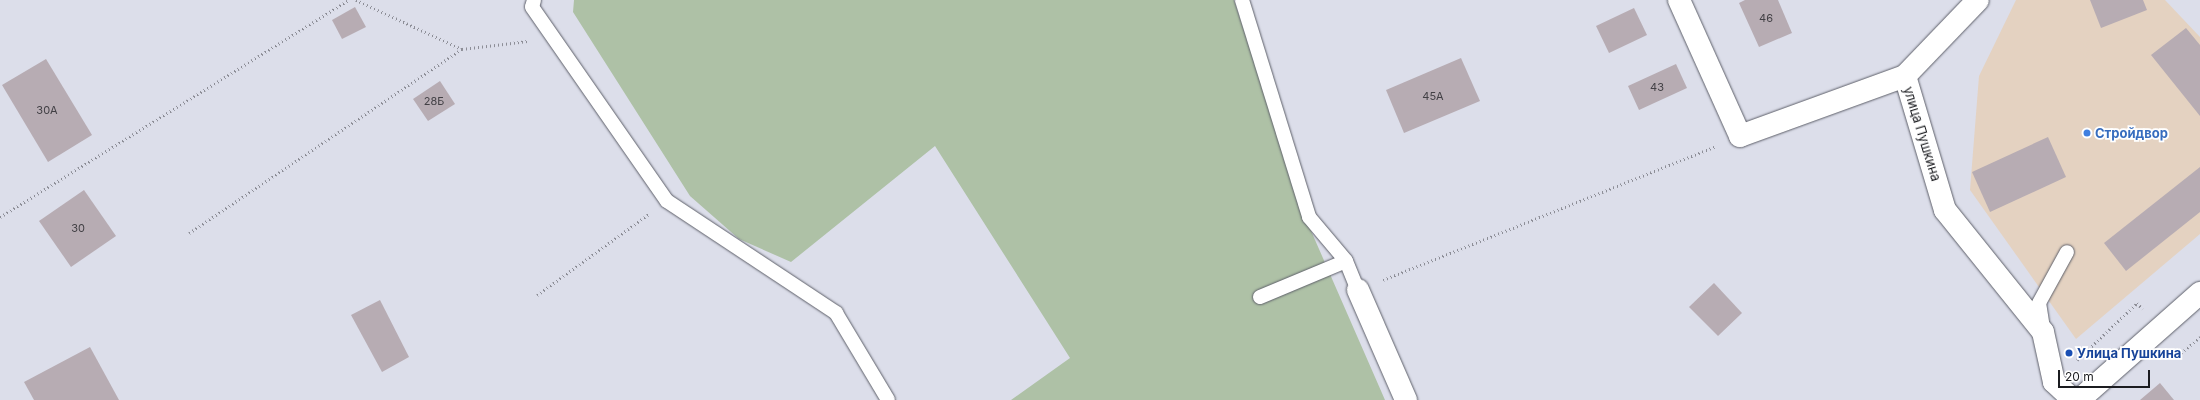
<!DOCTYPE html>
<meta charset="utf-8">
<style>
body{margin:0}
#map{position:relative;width:2200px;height:400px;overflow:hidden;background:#dcdeea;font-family:Inter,sans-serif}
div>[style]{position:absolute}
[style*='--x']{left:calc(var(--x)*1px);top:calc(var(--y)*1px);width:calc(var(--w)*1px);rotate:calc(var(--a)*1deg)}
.commercial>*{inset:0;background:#e4d2c1}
.green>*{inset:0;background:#aec1a6}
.building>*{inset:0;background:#b7acb3}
.path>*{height:2.5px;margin-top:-1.25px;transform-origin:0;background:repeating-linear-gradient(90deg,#8d8e97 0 1px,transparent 0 4px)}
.roads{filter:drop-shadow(0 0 1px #5d5f69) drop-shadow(0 0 1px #5d5f69)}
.lane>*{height:14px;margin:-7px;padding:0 7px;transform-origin:7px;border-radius:7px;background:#fff}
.street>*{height:22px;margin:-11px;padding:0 11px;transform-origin:11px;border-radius:11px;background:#fff}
.secondary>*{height:22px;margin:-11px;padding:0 11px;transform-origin:11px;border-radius:11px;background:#fff}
.dots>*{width:11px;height:11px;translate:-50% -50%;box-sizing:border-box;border:2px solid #fff;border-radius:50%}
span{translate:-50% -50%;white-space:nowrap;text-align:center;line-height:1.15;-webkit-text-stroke:3.5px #fff;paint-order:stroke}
.number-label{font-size:11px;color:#424045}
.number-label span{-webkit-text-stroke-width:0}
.shop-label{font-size:13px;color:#366cbe;font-weight:700}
.left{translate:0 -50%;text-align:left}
.street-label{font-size:13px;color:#1b1c20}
.transit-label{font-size:13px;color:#164399;font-weight:700}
.scale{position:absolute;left:2058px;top:370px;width:92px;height:18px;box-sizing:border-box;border:2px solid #1b1c20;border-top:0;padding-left:5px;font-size:12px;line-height:14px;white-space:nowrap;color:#1b1c20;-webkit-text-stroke:3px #fff;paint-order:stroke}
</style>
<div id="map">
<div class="commercial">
<i style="clip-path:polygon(2016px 0,2165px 0,2200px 37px,2200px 234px,2076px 339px,1970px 190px,1979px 76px)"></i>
</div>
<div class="green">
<i style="clip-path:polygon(574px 0,1234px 0,1305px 217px,1385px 400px,1011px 400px,1070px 358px,935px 146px,791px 262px,739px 239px,690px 196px,573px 12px)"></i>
</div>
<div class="building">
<i style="clip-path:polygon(1745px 0,1778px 0,1792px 33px,1759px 47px,1739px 3px)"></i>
<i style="clip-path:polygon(2090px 0,2143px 0,2147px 10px,2101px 28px)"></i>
<i style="clip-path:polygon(355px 7px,366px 27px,342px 39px,332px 20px)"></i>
<i style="clip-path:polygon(1634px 8px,1647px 35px,1609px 53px,1596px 26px)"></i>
<i style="clip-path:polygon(2186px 28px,2200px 45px,2200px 116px,2151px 55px)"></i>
<i style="clip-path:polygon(1461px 58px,1480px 101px,1404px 133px,1386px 90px)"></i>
<i style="clip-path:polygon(46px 59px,92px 135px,48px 162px,2px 85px)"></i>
<i style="clip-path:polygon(1676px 64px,1687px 88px,1639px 110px,1628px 86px)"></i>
<i style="clip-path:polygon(440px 81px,455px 104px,428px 121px,413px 99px)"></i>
<i style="clip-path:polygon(2048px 137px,2066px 177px,1990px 212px,1972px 172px)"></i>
<i style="clip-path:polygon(2200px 167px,2200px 212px,2126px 271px,2104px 243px)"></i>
<i style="clip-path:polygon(84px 190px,116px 236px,71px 267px,39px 221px)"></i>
<i style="clip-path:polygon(1714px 283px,1742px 313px,1718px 336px,1689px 307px)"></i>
<i style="clip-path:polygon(380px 300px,409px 357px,382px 372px,351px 315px)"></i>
<i style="clip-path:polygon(90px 347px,119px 400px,34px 400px,24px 382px)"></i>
<i style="clip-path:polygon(2160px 383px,2174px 400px,2140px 400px)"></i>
</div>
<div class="path">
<i style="--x:356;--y:0;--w:117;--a:24.8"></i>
<i style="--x:462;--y:49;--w:66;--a:-6.9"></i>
<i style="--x:0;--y:217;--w:411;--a:-31.9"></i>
<i style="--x:189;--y:233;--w:329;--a:-34"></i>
<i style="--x:1383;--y:280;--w:359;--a:-21.9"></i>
<i style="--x:537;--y:295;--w:138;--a:-35.9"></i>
<i style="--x:2177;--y:349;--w:6;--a:45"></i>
<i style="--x:2181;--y:353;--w:25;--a:-40"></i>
<i style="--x:2077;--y:360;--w:83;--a:-43.5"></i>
<i style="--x:2137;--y:303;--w:8;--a:45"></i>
</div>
<div class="roads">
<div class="lane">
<i style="--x:534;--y:0;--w:7;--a:106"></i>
<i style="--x:532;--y:7;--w:236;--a:55.2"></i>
<i style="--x:667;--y:201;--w:203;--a:33.5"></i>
<i style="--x:836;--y:313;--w:101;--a:59.1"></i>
<i style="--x:1242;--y:0;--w:227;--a:72.8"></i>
<i style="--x:1309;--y:217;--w:57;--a:49.9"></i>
<i style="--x:1260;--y:297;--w:93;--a:-22.7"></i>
<i style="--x:1346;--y:261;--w:31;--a:68"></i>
<i style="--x:2043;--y:328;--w:25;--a:-99"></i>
<i style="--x:2039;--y:303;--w:58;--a:-61.2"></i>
</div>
<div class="street">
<i style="--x:1679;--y:0;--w:149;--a:65.8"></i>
<i style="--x:1740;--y:136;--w:176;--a:-20"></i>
<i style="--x:1905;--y:76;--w:140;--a:73.4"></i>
<i style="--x:1945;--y:210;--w:156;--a:51.2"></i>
<i style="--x:2043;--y:332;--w:51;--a:77.6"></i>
<i style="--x:2054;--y:382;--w:26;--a:43"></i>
<i style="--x:1905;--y:76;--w:105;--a:-46.2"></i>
<i style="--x:1358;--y:290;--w:120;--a:66.4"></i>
</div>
<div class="secondary">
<i style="--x:2079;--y:400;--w:162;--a:-41.5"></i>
</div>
</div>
<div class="dots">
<i style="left:2087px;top:133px;background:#3f7fe0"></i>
<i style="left:2069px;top:353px;background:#1a4fb4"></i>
</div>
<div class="number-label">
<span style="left:1766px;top:18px">46</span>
<span style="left:1657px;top:87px">43</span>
<span style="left:1433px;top:96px">45А</span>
<span style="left:434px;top:101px">28Б</span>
<span style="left:47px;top:110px">30А</span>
<span style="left:78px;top:228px">30</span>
</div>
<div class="shop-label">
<span class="left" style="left:2095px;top:133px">Стройдвор</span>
</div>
<div class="street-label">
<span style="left:1922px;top:134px;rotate:73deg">улица Пушкина</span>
</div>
<div class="transit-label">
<span class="left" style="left:2077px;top:353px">Улица Пушкина</span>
</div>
<div class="scale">20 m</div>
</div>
